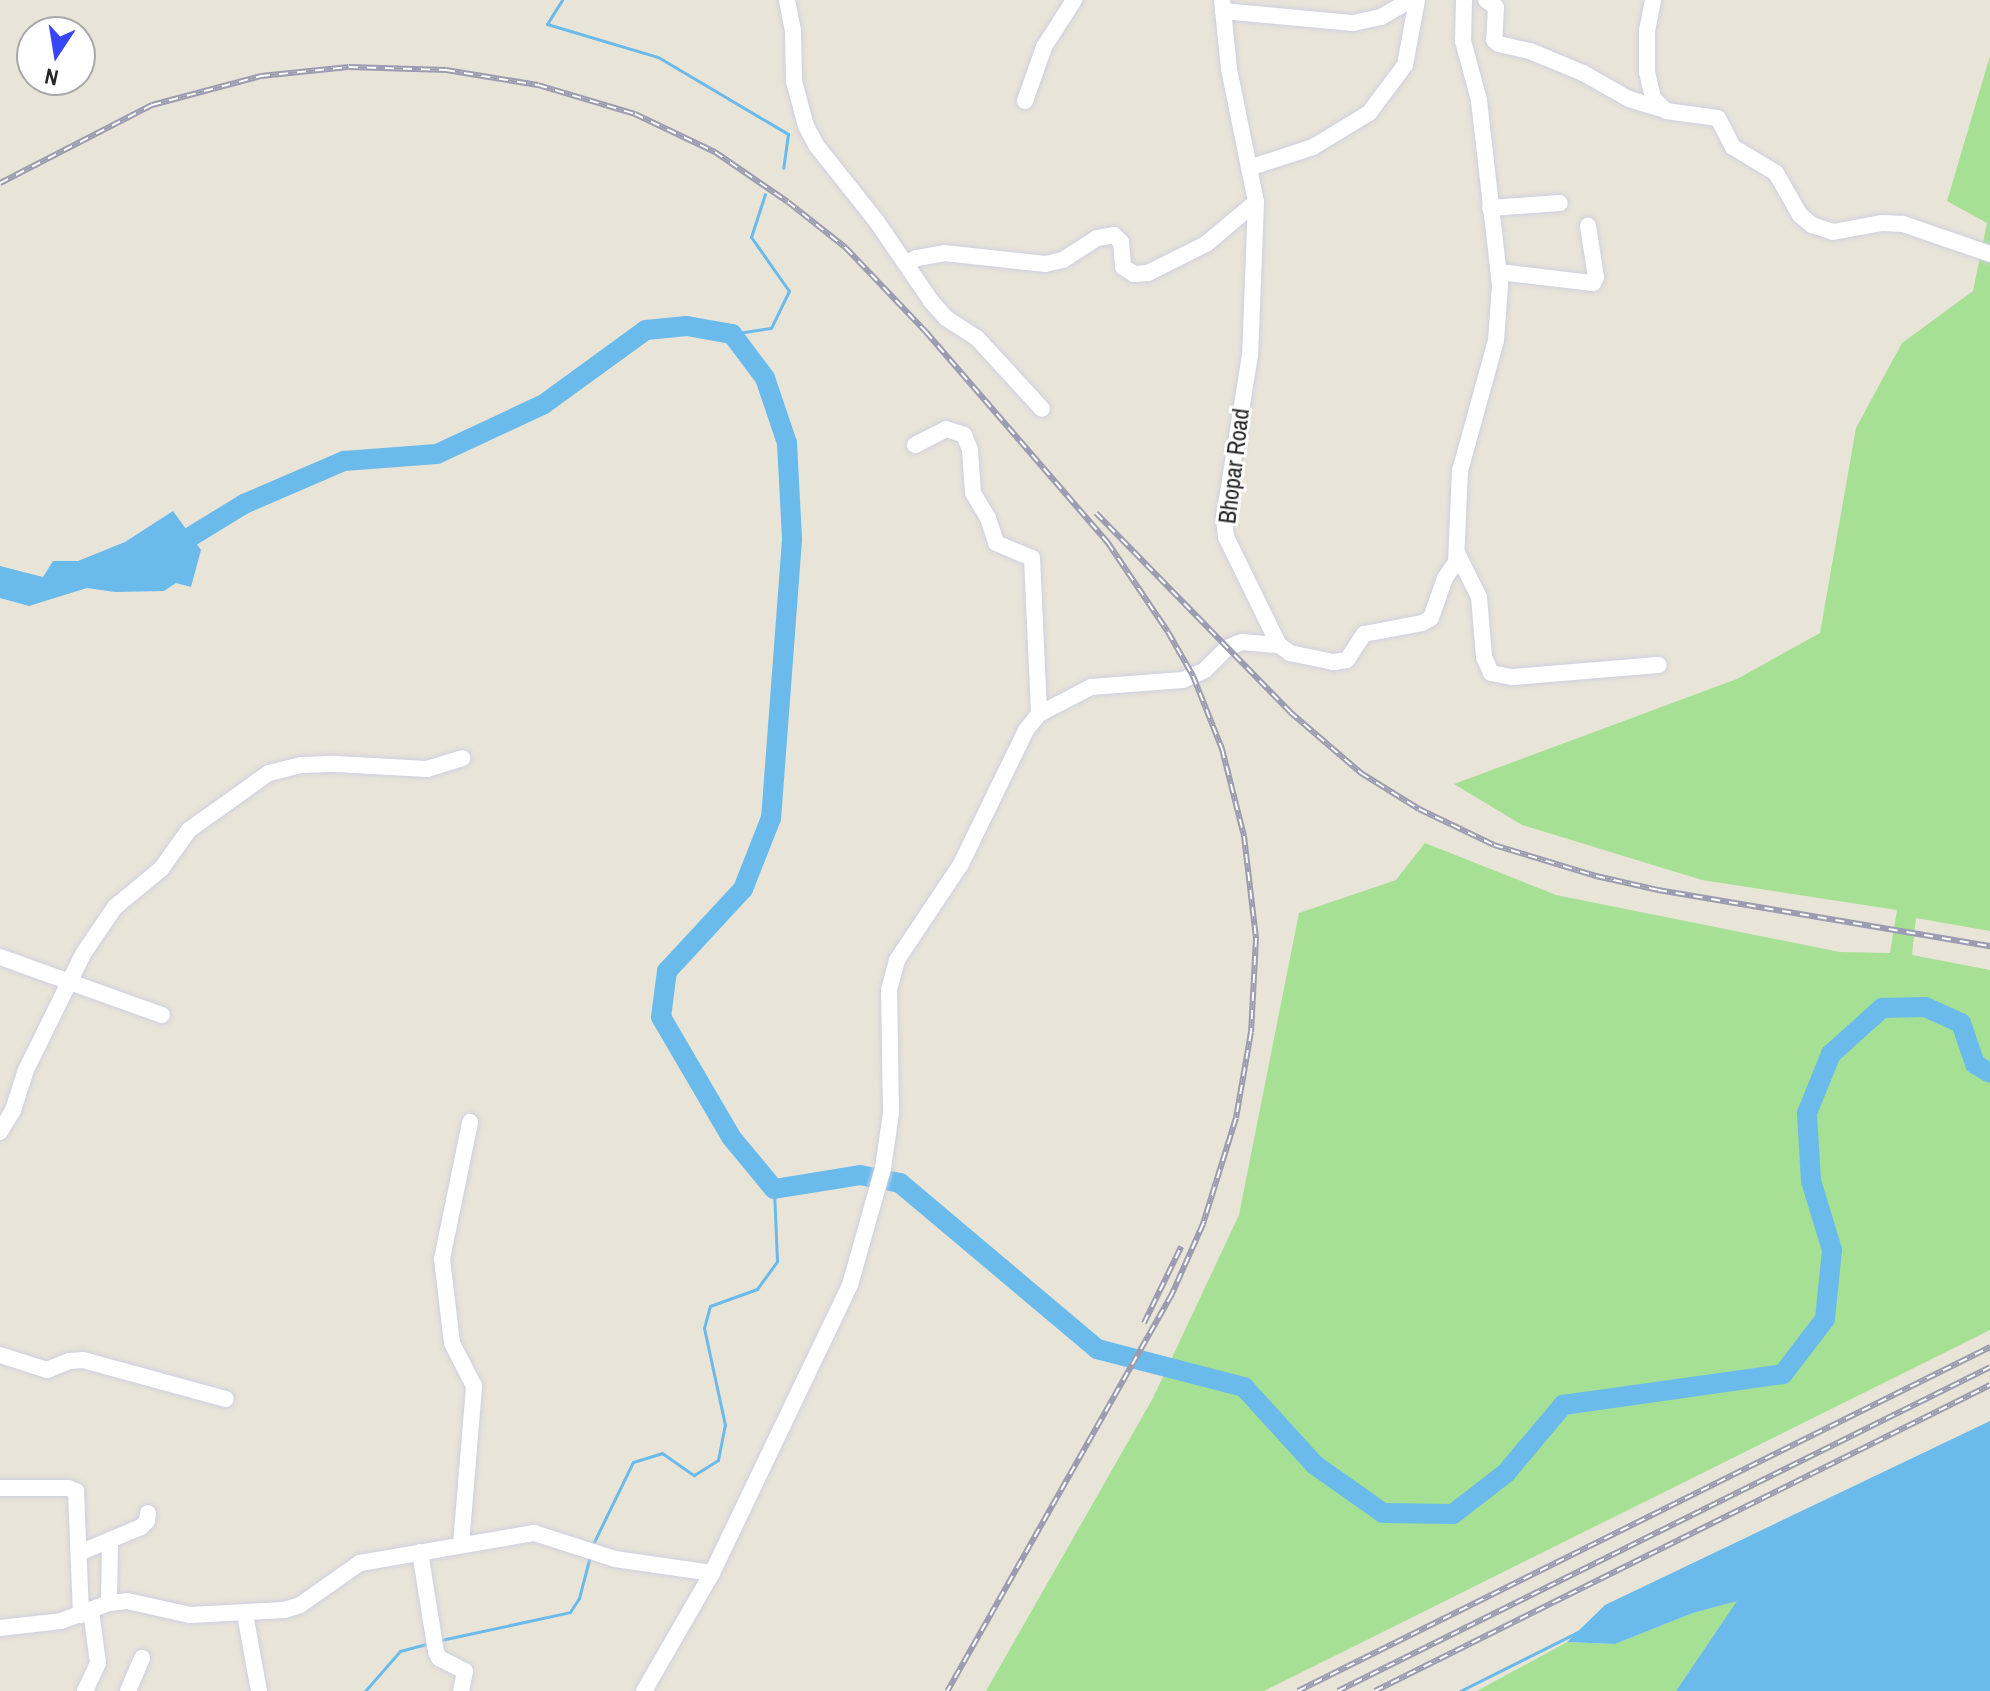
<!DOCTYPE html>
<style>
body{margin:0}
#map{position:relative;width:1990px;height:1691px;overflow:hidden;background:#e9e4d8;font-family:"Archivo Narrow",sans-serif}
div>[style]{position:absolute}
[style*='--x']{left:calc(var(--x)*1px);top:calc(var(--y)*1px);width:calc(var(--w)*1px);rotate:calc(var(--a)*1deg)}
.green>*{inset:0;background:#a6e094}
.water>*{inset:0;background:#6abbeb}
.stream>*{height:3px;margin:-1.5px;padding:0 1.5px;transform-origin:1.5px;border-radius:1.5px;background:#6abbeb}
.river>*{height:20px;margin:-10px;padding:0 10px;transform-origin:10px;border-radius:10px;background:#6abbeb}
.roads{filter:drop-shadow(0 0 2px #cdcfe0) drop-shadow(0 0 2px #cdcfe0)}
.minor>*{height:16px;margin:-8px;padding:0 8px;transform-origin:8px;border-radius:8px;background:#fff}
.rail>*{height:6px;margin-top:-3px;transform-origin:0;background:repeating-linear-gradient(90deg,#fff 0 9px,#9b9cb1 0 18px);box-sizing:border-box;border-block:2px solid #9b9cb1}
span{translate:-50% -50%;white-space:nowrap;text-align:center;line-height:1.15;-webkit-text-stroke:6px #fff;paint-order:stroke}
.street-label{font-size:24px;color:#262626}
.north{position:absolute;left:16px;top:16px;width:80px;height:80px;box-sizing:border-box;background:#fff;border:2px solid #a8a8a8;border-radius:50%;rotate:192deg;font-size:22px;font-weight:700;line-height:32px;text-align:center;color:#262626}
.north::after{content:'';display:block;margin:auto;width:28px;height:36px;background:#3847f6;clip-path:polygon(50% 0,100% 100%,50% 72%,0 100%)}
</style>
<div id="map">
<div class="green">
<i style="clip-path:polygon(1990px 56px,1990px 931px,1916px 918px,1912px 955px,1990px 970px,1990px 1330px,1264px 1691px,986px 1691px,1153px 1398px,1239px 1215px,1299px 913px,1396px 880px,1425px 843px,1556px 895px,1840px 952px,1890px 953px,1897px 910px,1702px 880px,1522px 825px,1454px 784px,1737px 679px,1820px 633px,1856px 428px,1902px 343px,1973px 291px,1987px 223px,1947px 201px)"></i>
<i style="clip-path:polygon(1739px 1600px,1676px 1691px,1477px 1691px,1567px 1642px,1615px 1644px,1693px 1613px)"></i>
</div>
<div class="water">
<i style="clip-path:polygon(173px 511px,201px 550px,191px 587px,176px 583px,164px 591px,115px 592px,87px 588px,29px 606px,0 598px,0 566px,43px 577px,53px 561px,78px 561px,125px 542px)"></i>
<i style="clip-path:polygon(1990px 1421px,1990px 1691px,1676px 1691px,1737px 1601px,1693px 1613px,1615px 1644px,1567px 1642px,1605px 1605px)"></i>
</div>
<div class="stream">
<i style="--x:562;--y:0;--w:28;--a:122"></i>
<i style="--x:547;--y:24;--w:116;--a:16.6"></i>
<i style="--x:658;--y:57;--w:151;--a:30.6"></i>
<i style="--x:788;--y:134;--w:34;--a:98"></i>
<i style="--x:732;--y:334;--w:39;--a:-9"></i>
<i style="--x:771;--y:328;--w:41;--a:-64.1"></i>
<i style="--x:789;--y:291;--w:66;--a:-125.1"></i>
<i style="--x:751;--y:237;--w:45;--a:-72"></i>
<i style="--x:593;--y:1544;--w:91;--a:-64"></i>
<i style="--x:633;--y:1462;--w:30;--a:-17"></i>
<i style="--x:662;--y:1453;--w:39;--a:35"></i>
<i style="--x:694;--y:1475;--w:28;--a:-32"></i>
<i style="--x:718;--y:1460;--w:36;--a:-79"></i>
<i style="--x:725;--y:1425;--w:99;--a:-102.2"></i>
<i style="--x:704;--y:1328;--w:23;--a:-75"></i>
<i style="--x:710;--y:1306;--w:50;--a:-19.9"></i>
<i style="--x:757;--y:1289;--w:34;--a:-54"></i>
<i style="--x:777;--y:1261;--w:72;--a:-92.4"></i>
<i style="--x:441;--y:1640;--w:132;--a:-12.2"></i>
<i style="--x:570;--y:1612;--w:17;--a:-57"></i>
<i style="--x:579;--y:1598;--w:43;--a:-75.3"></i>
<i style="--x:365;--y:1691;--w:53;--a:-48.8"></i>
<i style="--x:400;--y:1651;--w:31;--a:-15"></i>
<i style="--x:1460;--y:1691;--w:136;--a:-26.6"></i>
</div>
<div class="river">
<i style="--x:169;--y:550;--w:88;--a:-31.5"></i>
<i style="--x:244;--y:504;--w:109;--a:-23.3"></i>
<i style="--x:344;--y:461;--w:93;--a:-4.3"></i>
<i style="--x:437;--y:454;--w:118;--a:-25"></i>
<i style="--x:544;--y:404;--w:126;--a:-36"></i>
<i style="--x:646;--y:330;--w:41;--a:-5.6"></i>
<i style="--x:687;--y:326;--w:46;--a:10.1"></i>
<i style="--x:732;--y:334;--w:55;--a:53.1"></i>
<i style="--x:765;--y:378;--w:69;--a:71.3"></i>
<i style="--x:787;--y:443;--w:97;--a:87"></i>
<i style="--x:792;--y:540;--w:279;--a:94.3"></i>
<i style="--x:771;--y:818;--w:76;--a:111.5"></i>
<i style="--x:743;--y:889;--w:112;--a:132.8"></i>
<i style="--x:667;--y:971;--w:46;--a:97.4"></i>
<i style="--x:661;--y:1017;--w:139;--a:59.7"></i>
<i style="--x:731;--y:1137;--w:67;--a:50.4"></i>
<i style="--x:774;--y:1189;--w:87;--a:-9.2"></i>
<i style="--x:860;--y:1175;--w:41;--a:11.3"></i>
<i style="--x:900;--y:1183;--w:258;--a:40.1"></i>
<i style="--x:1097;--y:1349;--w:152;--a:14.5"></i>
<i style="--x:1244;--y:1387;--w:105;--a:47.7"></i>
<i style="--x:1315;--y:1465;--w:83;--a:35.2"></i>
<i style="--x:1383;--y:1513;--w:70;--a:0.8"></i>
<i style="--x:1453;--y:1514;--w:67;--a:-37.7"></i>
<i style="--x:1506;--y:1473;--w:89;--a:-50"></i>
<i style="--x:1563;--y:1405;--w:222;--a:-8"></i>
<i style="--x:1783;--y:1374;--w:69;--a:-52.6"></i>
<i style="--x:1825;--y:1319;--w:69;--a:-84.2"></i>
<i style="--x:1832;--y:1250;--w:72;--a:-106.9"></i>
<i style="--x:1811;--y:1181;--w:68;--a:-93.4"></i>
<i style="--x:1807;--y:1113;--w:64;--a:-67.9"></i>
<i style="--x:1831;--y:1054;--w:69;--a:-42"></i>
<i style="--x:1882;--y:1008;--w:43;--a:-1.3"></i>
<i style="--x:1925;--y:1007;--w:39;--a:24"></i>
<i style="--x:1961;--y:1023;--w:43;--a:71.1"></i>
<i style="--x:1975;--y:1064;--w:17;--a:31"></i>
</div>
<div class="roads">
<div class="minor">
<i style="--x:787;--y:0;--w:32;--a:79"></i>
<i style="--x:793;--y:31;--w:50;--a:88.9"></i>
<i style="--x:794;--y:81;--w:47;--a:75.1"></i>
<i style="--x:806;--y:126;--w:21;--a:62"></i>
<i style="--x:816;--y:145;--w:98;--a:51.6"></i>
<i style="--x:877;--y:222;--w:96;--a:55.6"></i>
<i style="--x:931;--y:301;--w:23;--a:49"></i>
<i style="--x:946;--y:318;--w:37;--a:33"></i>
<i style="--x:977;--y:338;--w:96;--a:47.5"></i>
<i style="--x:1222;--y:0;--w:69;--a:84.2"></i>
<i style="--x:1229;--y:69;--w:136;--a:78.5"></i>
<i style="--x:1256;--y:202;--w:153;--a:92.2"></i>
<i style="--x:1250;--y:355;--w:165;--a:99.1"></i>
<i style="--x:1224;--y:518;--w:19;--a:84"></i>
<i style="--x:1226;--y:537;--w:120;--a:63.9"></i>
<i style="--x:1279;--y:645;--w:14;--a:36"></i>
<i style="--x:1290;--y:653;--w:44;--a:11.8"></i>
<i style="--x:1333;--y:662;--w:14;--a:-8"></i>
<i style="--x:1347;--y:660;--w:31;--a:-57"></i>
<i style="--x:1364;--y:634;--w:59;--a:-10.7"></i>
<i style="--x:1422;--y:623;--w:10;--a:-29"></i>
<i style="--x:1431;--y:618;--w:42;--a:-70.7"></i>
<i style="--x:1445;--y:578;--w:19;--a:-55"></i>
<i style="--x:1456;--y:562;--w:91;--a:-87.5"></i>
<i style="--x:1460;--y:471;--w:136;--a:-74.6"></i>
<i style="--x:1496;--y:340;--w:55;--a:-85.8"></i>
<i style="--x:1500;--y:285;--w:186;--a:-96.5"></i>
<i style="--x:1479;--y:100;--w:61;--a:-105.2"></i>
<i style="--x:1463;--y:41;--w:41;--a:-88.6"></i>
<i style="--x:1486;--y:0;--w:12;--a:35"></i>
<i style="--x:1496;--y:7;--w:33;--a:93"></i>
<i style="--x:1494;--y:40;--w:6;--a:39"></i>
<i style="--x:1499;--y:44;--w:32;--a:13"></i>
<i style="--x:1530;--y:51;--w:57;--a:22.5"></i>
<i style="--x:1583;--y:73;--w:53;--a:29.5"></i>
<i style="--x:1629;--y:99;--w:34;--a:17"></i>
<i style="--x:1653;--y:0;--w:32;--a:101"></i>
<i style="--x:1647;--y:31;--w:41;--a:90"></i>
<i style="--x:1647;--y:72;--w:27;--a:77"></i>
<i style="--x:1653;--y:98;--w:18;--a:45"></i>
<i style="--x:1666;--y:111;--w:52;--a:7.7"></i>
<i style="--x:1718;--y:118;--w:33;--a:63"></i>
<i style="--x:1733;--y:147;--w:50;--a:31.2"></i>
<i style="--x:1776;--y:173;--w:48;--a:60.3"></i>
<i style="--x:1800;--y:215;--w:16;--a:40"></i>
<i style="--x:1812;--y:225;--w:22;--a:18"></i>
<i style="--x:1833;--y:232;--w:50;--a:-10.4"></i>
<i style="--x:1882;--y:223;--w:21;--a:3"></i>
<i style="--x:1903;--y:224;--w:92;--a:19"></i>
<i style="--x:1223;--y:11;--w:131;--a:5.3"></i>
<i style="--x:1353;--y:23;--w:29;--a:-12"></i>
<i style="--x:1381;--y:17;--w:34;--a:-30"></i>
<i style="--x:1025;--y:101;--w:57;--a:-70.6"></i>
<i style="--x:1044;--y:47;--w:56;--a:-57.4"></i>
<i style="--x:1249;--y:168;--w:67;--a:-18.2"></i>
<i style="--x:1313;--y:147;--w:66;--a:-31.3"></i>
<i style="--x:1369;--y:113;--w:60;--a:-53.1"></i>
<i style="--x:1405;--y:65;--w:66;--a:-79.5"></i>
<i style="--x:1490;--y:208;--w:70;--a:-4.1"></i>
<i style="--x:907;--y:263;--w:11;--a:-27"></i>
<i style="--x:917;--y:258;--w:27;--a:-10"></i>
<i style="--x:944;--y:253;--w:102;--a:6.2"></i>
<i style="--x:1045;--y:264;--w:18;--a:-13"></i>
<i style="--x:1063;--y:260;--w:40;--a:-32.9"></i>
<i style="--x:1097;--y:238;--w:17;--a:-10"></i>
<i style="--x:1114;--y:235;--w:10;--a:45"></i>
<i style="--x:1121;--y:242;--w:25;--a:85"></i>
<i style="--x:1123;--y:267;--w:13;--a:32"></i>
<i style="--x:1134;--y:274;--w:14;--a:-4"></i>
<i style="--x:1148;--y:273;--w:65;--a:-26.6"></i>
<i style="--x:1206;--y:244;--w:65;--a:-40"></i>
<i style="--x:1499;--y:272;--w:95;--a:6.7"></i>
<i style="--x:1593;--y:283;--w:7;--a:-63"></i>
<i style="--x:1596;--y:277;--w:52;--a:-98.9"></i>
<i style="--x:915;--y:445;--w:35;--a:-27"></i>
<i style="--x:946;--y:429;--w:19;--a:18"></i>
<i style="--x:964;--y:435;--w:16;--a:68"></i>
<i style="--x:970;--y:450;--w:43;--a:86"></i>
<i style="--x:973;--y:493;--w:29;--a:59"></i>
<i style="--x:988;--y:518;--w:26;--a:72"></i>
<i style="--x:996;--y:543;--w:39;--a:23"></i>
<i style="--x:1032;--y:558;--w:156;--a:87.4"></i>
<i style="--x:1457;--y:553;--w:49;--a:63.4"></i>
<i style="--x:1479;--y:597;--w:60;--a:85.2"></i>
<i style="--x:1484;--y:657;--w:17;--a:66"></i>
<i style="--x:1491;--y:673;--w:21;--a:11"></i>
<i style="--x:1512;--y:677;--w:147;--a:-4.7"></i>
<i style="--x:0;--y:957;--w:172;--a:19.7"></i>
<i style="--x:0;--y:1132;--w:26;--a:-59"></i>
<i style="--x:13;--y:1110;--w:40;--a:-72"></i>
<i style="--x:25;--y:1072;--w:131;--a:-63.8"></i>
<i style="--x:83;--y:954;--w:57;--a:-55.8"></i>
<i style="--x:115;--y:907;--w:60;--a:-39.6"></i>
<i style="--x:161;--y:869;--w:48;--a:-54.3"></i>
<i style="--x:189;--y:830;--w:98;--a:-35.5"></i>
<i style="--x:269;--y:773;--w:33;--a:-14"></i>
<i style="--x:301;--y:765;--w:35;--a:-2"></i>
<i style="--x:336;--y:764;--w:91;--a:3.1"></i>
<i style="--x:427;--y:769;--w:37;--a:-17"></i>
<i style="--x:0;--y:1355;--w:49;--a:17.7"></i>
<i style="--x:47;--y:1370;--w:24;--a:-22"></i>
<i style="--x:69;--y:1361;--w:14;--a:-4"></i>
<i style="--x:83;--y:1360;--w:148;--a:15.3"></i>
<i style="--x:0;--y:1488;--w:68;--a:0"></i>
<i style="--x:68;--y:1488;--w:9;--a:21"></i>
<i style="--x:76;--y:1491;--w:124;--a:87.7"></i>
<i style="--x:461;--y:1545;--w:160;--a:-85.3"></i>
<i style="--x:474;--y:1386;--w:48;--a:-117.1"></i>
<i style="--x:452;--y:1343;--w:85;--a:-96.8"></i>
<i style="--x:442;--y:1259;--w:140;--a:-78.4"></i>
<i style="--x:420;--y:1552;--w:101;--a:80.9"></i>
<i style="--x:436;--y:1652;--w:7;--a:63"></i>
<i style="--x:439;--y:1658;--w:29;--a:27"></i>
<i style="--x:465;--y:1671;--w:20;--a:101"></i>
<i style="--x:79;--y:1553;--w:67;--a:-22.8"></i>
<i style="--x:141;--y:1527;--w:8;--a:-45"></i>
<i style="--x:147;--y:1521;--w:8;--a:-83"></i>
<i style="--x:109;--y:1603;--w:63;--a:-89.1"></i>
<i style="--x:245;--y:1614;--w:78;--a:79.7"></i>
<i style="--x:0;--y:1628;--w:61;--a:-6.5"></i>
<i style="--x:61;--y:1621;--w:51;--a:-20.6"></i>
<i style="--x:109;--y:1603;--w:18;--a:-6"></i>
<i style="--x:127;--y:1601;--w:65;--a:12.5"></i>
<i style="--x:190;--y:1615;--w:94;--a:-3"></i>
<i style="--x:284;--y:1610;--w:17;--a:-17"></i>
<i style="--x:300;--y:1605;--w:73;--a:-35"></i>
<i style="--x:360;--y:1563;--w:177;--a:-9.8"></i>
<i style="--x:534;--y:1533;--w:85;--a:17.8"></i>
<i style="--x:615;--y:1559;--w:98;--a:8.2"></i>
<i style="--x:712;--y:1573;--w:319;--a:-64.4"></i>
<i style="--x:850;--y:1285;--w:122;--a:-74.2"></i>
<i style="--x:883;--y:1168;--w:56;--a:-81.7"></i>
<i style="--x:891;--y:1113;--w:123;--a:-90.9"></i>
<i style="--x:889;--y:990;--w:31;--a:-75"></i>
<i style="--x:897;--y:960;--w:115;--a:-56.3"></i>
<i style="--x:961;--y:864;--w:149;--a:-64.1"></i>
<i style="--x:1026;--y:730;--w:21;--a:-51"></i>
<i style="--x:1039;--y:714;--w:59;--a:-27.4"></i>
<i style="--x:1091;--y:687;--w:92;--a:-4.4"></i>
<i style="--x:1183;--y:680;--w:24;--a:-24"></i>
<i style="--x:1205;--y:670;--w:31;--a:-45"></i>
<i style="--x:1227;--y:648;--w:16;--a:-22"></i>
<i style="--x:1242;--y:642;--w:37;--a:5"></i>
<i style="--x:85;--y:1691;--w:31;--a:-65"></i>
<i style="--x:98;--y:1663;--w:52;--a:-97.7"></i>
<i style="--x:128;--y:1691;--w:36;--a:-67"></i>
<i style="--x:644;--y:1691;--w:136;--a:-60"></i>
</div>
</div>
<div class="rail">
<i style="--x:0;--y:183;--w:171;--a:-27.2"></i>
<i style="--x:152;--y:105;--w:113;--a:-14.9"></i>
<i style="--x:261;--y:76;--w:88;--a:-5.8"></i>
<i style="--x:349;--y:67;--w:97;--a:1.8"></i>
<i style="--x:446;--y:70;--w:93;--a:9.3"></i>
<i style="--x:538;--y:85;--w:101;--a:16.6"></i>
<i style="--x:635;--y:114;--w:89;--a:25.4"></i>
<i style="--x:715;--y:152;--w:88;--a:34.4"></i>
<i style="--x:788;--y:202;--w:74;--a:38.4"></i>
<i style="--x:846;--y:248;--w:116;--a:46.4"></i>
<i style="--x:926;--y:332;--w:279;--a:49.2"></i>
<i style="--x:1108;--y:543;--w:107;--a:56"></i>
<i style="--x:1168;--y:632;--w:51;--a:60.4"></i>
<i style="--x:1193;--y:676;--w:79;--a:68.3"></i>
<i style="--x:1222;--y:749;--w:90;--a:75.8"></i>
<i style="--x:1244;--y:836;--w:103;--a:83.3"></i>
<i style="--x:1256;--y:938;--w:94;--a:93"></i>
<i style="--x:1251;--y:1032;--w:87;--a:99.9"></i>
<i style="--x:1236;--y:1118;--w:111;--a:107.3"></i>
<i style="--x:1203;--y:1224;--w:77;--a:113.9"></i>
<i style="--x:1172;--y:1294;--w:456;--a:119.5"></i>
<i style="--x:1096;--y:513;--w:278;--a:45.7"></i>
<i style="--x:1290;--y:712;--w:94;--a:40.7"></i>
<i style="--x:1361;--y:773;--w:68;--a:31.8"></i>
<i style="--x:1419;--y:809;--w:83;--a:25.6"></i>
<i style="--x:1494;--y:845;--w:107;--a:16.9"></i>
<i style="--x:1596;--y:876;--w:64;--a:12.7"></i>
<i style="--x:1658;--y:890;--w:337;--a:9.6"></i>
<i style="--x:1144;--y:1323;--w:85;--a:-64"></i>
<i style="--x:1298;--y:1691;--w:773;--a:-26.43"></i>
<i style="--x:1338;--y:1691;--w:728;--a:-26.42"></i>
<i style="--x:1375;--y:1691;--w:687;--a:-26.45"></i>
</div>
<div class="street-label">
<span style="left:1234px;top:466px;rotate:-83deg">Bhopar Road</span>
</div>
<div class="north">N</div>
</div>
